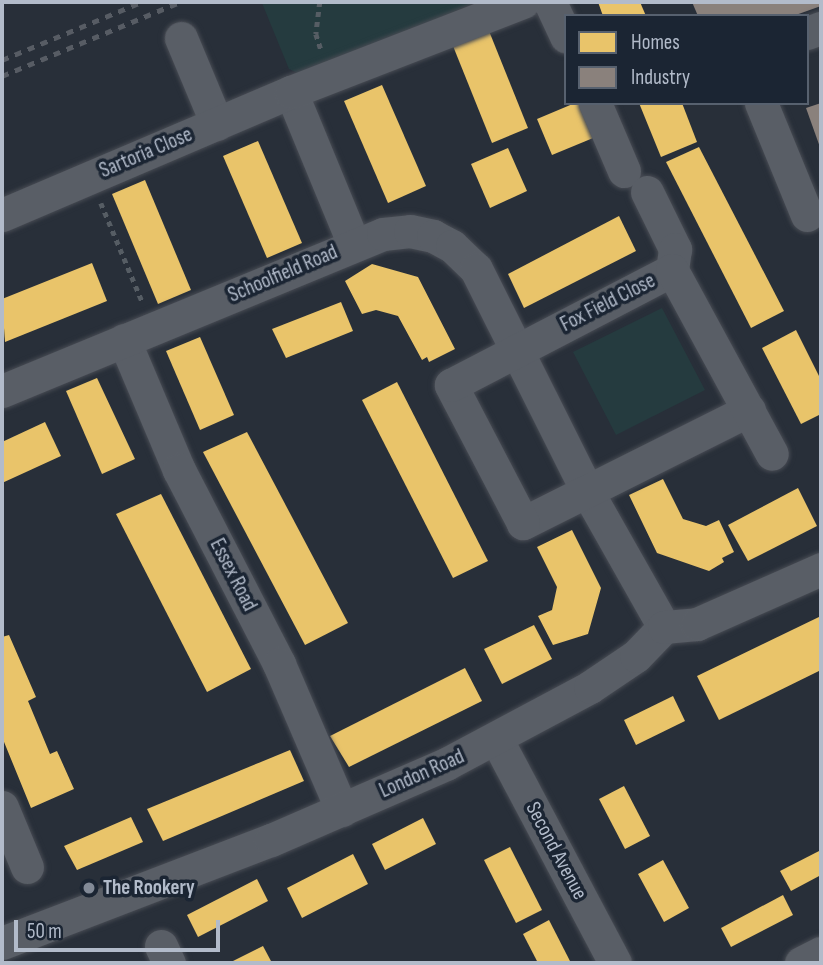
<!DOCTYPE html>
<style>
body{margin:0}
#map{position:relative;width:823px;height:965px;overflow:hidden;background:#282f39;font-family:"Sofia Sans Condensed",sans-serif}
div>[style]{position:absolute}
[style*='--x']{left:calc(var(--x)*1px);top:calc(var(--y)*1px);width:calc(var(--w)*1px);rotate:calc(var(--a)*1deg)}
.green>*{inset:0;background:#253b3f}
.homes>*{inset:0;background:#e9c46a}
.industry>*{inset:0;background:#8a817c}
.path>*{height:4.5px;margin-top:-2.25px;transform-origin:0;background:repeating-linear-gradient(90deg,#565d64 0 5px,transparent 0 10px)}
.roads{filter:drop-shadow(0 0 2px #474b53) drop-shadow(0 0 2px #474b53)}
.minor>*{height:33px;margin:-16.5px;padding:0 16.5px;transform-origin:16.5px;border-radius:16.5px;background:#595e66}
.rail>*{height:5px;margin-top:-2.5px;transform-origin:0;background:repeating-linear-gradient(90deg,#575c64 0 7px,transparent 0 14px)}
.dots>*{width:19px;height:19px;translate:-50% -50%;box-sizing:border-box;border:4px solid #1b2533;border-radius:50%}
span{translate:-50% -50%;white-space:nowrap;text-align:center;line-height:1.15;-webkit-text-stroke:7px #1b2533;paint-order:stroke}
.street-label{font-size:21px;color:#b2bbca}
.poi-label{font-size:21px;color:#b2bbca;font-weight:700}
.left{translate:0 -50%;text-align:left}
.frame{position:absolute;inset:0;border:4px solid #b2bbca;pointer-events:none}
.legend{position:absolute;left:564px;top:14px;width:245px;height:91px;box-sizing:border-box;background:#1b2533;border:2px solid #57616f;margin:0;padding:9px 12px;list-style:none;font-size:21px;color:#b2bbca}
.legend li{display:flex;align-items:center;gap:14px;height:35px}
.legend b{width:35px;border:2px solid #57616f}
.scale{position:absolute;left:14px;top:920px;width:206px;height:32px;box-sizing:border-box;border:4px solid #b2bbca;border-top:0;padding-left:9px;font-size:21px;line-height:24px;white-space:nowrap;color:#b2bbca;-webkit-text-stroke:5px #1b2533;paint-order:stroke}
</style>
<div id="map">
<div class="green">
<i style="clip-path:polygon(476px 2px,304px 76px,289px 69px,262px 3px)"></i>
<i style="clip-path:polygon(662px 308px,705px 390px,616px 435px,573px 352px)"></i>
</div>
<div class="homes">
<i style="clip-path:polygon(598px 2px,640px 2px,646px 16px,603px 16px)"></i>
<i style="clip-path:polygon(487px 26px,528px 128px,492px 143px,451px 41px)"></i>
<i style="clip-path:polygon(382px 85px,426px 186px,388px 203px,344px 101px)"></i>
<i style="clip-path:polygon(575px 103px,584px 103px,598px 136px,552px 155px,537px 119px)"></i>
<i style="clip-path:polygon(639px 103px,682px 103px,697px 142px,661px 157px)"></i>
<i style="clip-path:polygon(258px 141px,302px 243px,267px 258px,223px 156px)"></i>
<i style="clip-path:polygon(699px 147px,784px 311px,751px 328px,666px 162px)"></i>
<i style="clip-path:polygon(508px 148px,527px 191px,490px 208px,471px 164px)"></i>
<i style="clip-path:polygon(145px 180px,191px 290px,158px 304px,112px 194px)"></i>
<i style="clip-path:polygon(619px 216px,636px 251px,524px 308px,508px 274px)"></i>
<i style="clip-path:polygon(92px 263px,107px 301px,5px 342px,2px 299px)"></i>
<i style="clip-path:polygon(372px 264px,418px 277px,455px 349px,429px 362px,427px 357px,422px 360px,398px 316px,376px 310px,362px 314px,345px 281px)"></i>
<i style="clip-path:polygon(341px 302px,353px 331px,286px 358px,272px 329px)"></i>
<i style="clip-path:polygon(796px 330px,821px 380px,821px 414px,801px 424px,762px 348px)"></i>
<i style="clip-path:polygon(200px 337px,234px 415px,200px 430px,166px 351px)"></i>
<i style="clip-path:polygon(97px 378px,135px 459px,102px 474px,66px 391px)"></i>
<i style="clip-path:polygon(397px 382px,488px 561px,453px 578px,362px 400px)"></i>
<i style="clip-path:polygon(45px 422px,61px 456px,2px 483px,2px 442px)"></i>
<i style="clip-path:polygon(247px 432px,348px 623px,305px 645px,203px 452px)"></i>
<i style="clip-path:polygon(663px 479px,683px 519px,706px 526px,719px 520px,734px 552px,722px 558px,724px 562px,709px 571px,657px 553px,629px 495px)"></i>
<i style="clip-path:polygon(798px 488px,817px 526px,748px 561px,728px 525px)"></i>
<i style="clip-path:polygon(161px 494px,251px 669px,207px 692px,116px 514px)"></i>
<i style="clip-path:polygon(572px 530px,601px 588px,588px 634px,553px 645px,538px 616px,552px 610px,557px 587px,537px 547px)"></i>
<i style="clip-path:polygon(821px 616px,821px 670px,719px 720px,697px 676px)"></i>
<i style="clip-path:polygon(534px 625px,552px 659px,502px 684px,484px 649px)"></i>
<i style="clip-path:polygon(9px 635px,36px 697px,28px 701px,50px 754px,57px 751px,74px 789px,31px 808px,2px 737px,2px 637px)"></i>
<i style="clip-path:polygon(465px 668px,482px 701px,349px 767px,330px 736px)"></i>
<i style="clip-path:polygon(673px 696px,685px 721px,636px 745px,624px 720px)"></i>
<i style="clip-path:polygon(290px 750px,304px 781px,163px 841px,147px 809px)"></i>
<i style="clip-path:polygon(624px 786px,650px 836px,625px 849px,599px 799px)"></i>
<i style="clip-path:polygon(131px 817px,143px 842px,77px 870px,64px 846px)"></i>
<i style="clip-path:polygon(423px 818px,436px 844px,385px 870px,372px 844px)"></i>
<i style="clip-path:polygon(510px 847px,542px 910px,516px 923px,484px 860px)"></i>
<i style="clip-path:polygon(821px 850px,821px 875px,791px 891px,780px 871px)"></i>
<i style="clip-path:polygon(353px 854px,368px 884px,302px 918px,287px 888px)"></i>
<i style="clip-path:polygon(663px 860px,689px 908px,664px 922px,638px 874px)"></i>
<i style="clip-path:polygon(257px 879px,268px 901px,198px 937px,187px 915px)"></i>
<i style="clip-path:polygon(783px 895px,793px 915px,731px 947px,721px 928px)"></i>
<i style="clip-path:polygon(549px 920px,571px 963px,538px 963px,523px 934px)"></i>
<i style="clip-path:polygon(263px 946px,272px 963px,229px 963px)"></i>
</div>
<div class="industry">
<i style="clip-path:polygon(692px 2px,821px 2px,821px 6px,793px 16px,698px 16px)"></i>
<i style="clip-path:polygon(821px 103px,821px 150px,806px 108px)"></i>
</div>
<div class="path">
<i style="--x:320;--y:2;--w:32;--a:97"></i>
<i style="--x:316;--y:34;--w:16;--a:72"></i>
<i style="--x:101;--y:203;--w:106;--a:67.3"></i>
</div>
<div class="roads">
<div class="minor">
<i style="--x:550;--y:2;--w:38;--a:65"></i>
<i style="--x:807;--y:33;--w:15;--a:-20"></i>
<i style="--x:181;--y:38;--w:93;--a:67.3"></i>
<i style="--x:291;--y:92;--w:165;--a:67.6"></i>
<i style="--x:595;--y:103;--w:74;--a:66.9"></i>
<i style="--x:761;--y:103;--w:121;--a:67.7"></i>
<i style="--x:647;--y:192;--w:64;--a:63.8"></i>
<i style="--x:675;--y:249;--w:21;--a:98"></i>
<i style="--x:2;--y:215;--w:314;--a:-23.1"></i>
<i style="--x:291;--y:92;--w:249;--a:-21.2"></i>
<i style="--x:124;--y:340;--w:141;--a:67.1"></i>
<i style="--x:179;--y:470;--w:218;--a:62.7"></i>
<i style="--x:279;--y:664;--w:159;--a:66.7"></i>
<i style="--x:2;--y:391;--w:412;--a:-22.4"></i>
<i style="--x:383;--y:234;--w:27;--a:-6"></i>
<i style="--x:410;--y:231;--w:24;--a:12"></i>
<i style="--x:433;--y:236;--w:21;--a:28"></i>
<i style="--x:452;--y:246;--w:33;--a:44"></i>
<i style="--x:476;--y:269;--w:248;--a:63.4"></i>
<i style="--x:587;--y:491;--w:156;--a:60.5"></i>
<i style="--x:749;--y:410;--w:253;--a:153.4"></i>
<i style="--x:523;--y:523;--w:156;--a:-117.6"></i>
<i style="--x:451;--y:385;--w:249;--a:-27.5"></i>
<i style="--x:672;--y:270;--w:209;--a:61.5"></i>
<i style="--x:497;--y:740;--w:252;--a:62.1"></i>
<i style="--x:2;--y:807;--w:65;--a:67.4"></i>
<i style="--x:2;--y:943;--w:288;--a:-21"></i>
<i style="--x:271;--y:840;--w:191;--a:-23.5"></i>
<i style="--x:446;--y:764;--w:163;--a:-28.1"></i>
<i style="--x:590;--y:687;--w:55;--a:-34"></i>
<i style="--x:636;--y:656;--w:40;--a:-46"></i>
<i style="--x:664;--y:627;--w:33;--a:-5"></i>
<i style="--x:697;--y:624;--w:136;--a:-23.9"></i>
<i style="--x:161;--y:946;--w:19;--a:65"></i>
<i style="--x:801;--y:963;--w:22;--a:-27"></i>
</div>
</div>
<div class="rail">
<i style="--x:2;--y:60;--w:151;--a:-22.6"></i>
<i style="--x:2;--y:76;--w:193;--a:-22.6"></i>
</div>
<div class="dots">
<i style="left:89px;top:888px;background:#828a97"></i>
</div>
<div class="street-label">
<span style="left:146px;top:153px;rotate:-23deg">Sartoria Close</span>
<span style="left:283px;top:274px;rotate:-23deg">Schoolfield Road</span>
<span style="left:608px;top:303px;rotate:-27deg">Fox Field Close</span>
<span style="left:233px;top:575px;rotate:63deg">Essex Road</span>
<span style="left:422px;top:774px;rotate:-24deg">London Road</span>
<span style="left:556px;top:851px;rotate:62deg">Second Avenue</span>
</div>
<div class="poi-label">
<span class="left" style="left:103px;top:888px">The Rookery</span>
</div>
<div class="frame"></div>
<ul class="legend">
<li><b style="height:19px;background:#e9c46a"></b>Homes</li>
<li><b style="height:19px;background:#8a817c"></b>Industry</li>
</ul>
<div class="scale">50 m</div>
</div>
